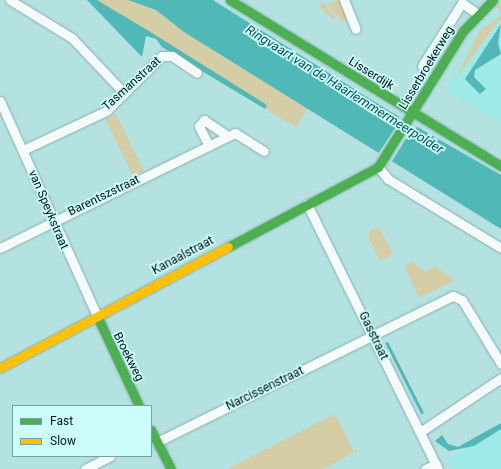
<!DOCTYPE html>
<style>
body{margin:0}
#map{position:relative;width:501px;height:469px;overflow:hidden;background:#b4e2e1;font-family:Roboto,sans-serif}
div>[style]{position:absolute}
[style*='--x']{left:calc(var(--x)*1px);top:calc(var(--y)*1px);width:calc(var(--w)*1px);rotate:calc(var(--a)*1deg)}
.built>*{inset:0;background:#9feae8}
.green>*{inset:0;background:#d4cda6}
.water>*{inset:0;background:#50b8b6}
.pier>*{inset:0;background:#b4e2e1}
.stream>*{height:2.5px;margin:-1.25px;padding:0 1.25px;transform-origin:1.25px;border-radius:1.25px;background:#50b8b6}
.roads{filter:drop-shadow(0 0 1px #88aead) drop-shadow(0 0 1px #88aead)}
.street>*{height:9px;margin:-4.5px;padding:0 4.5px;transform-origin:4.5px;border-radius:4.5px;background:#f4fbfa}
.fast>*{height:9px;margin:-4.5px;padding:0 4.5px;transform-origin:4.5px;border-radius:4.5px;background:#4caf50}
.slow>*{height:9px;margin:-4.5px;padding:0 4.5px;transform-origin:4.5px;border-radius:4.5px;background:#ffc107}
span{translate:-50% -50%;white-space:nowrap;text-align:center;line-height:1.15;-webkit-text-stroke:3.5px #ccfdfb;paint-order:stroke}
.street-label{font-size:12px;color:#001514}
.water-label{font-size:13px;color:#07504f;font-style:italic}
.legend{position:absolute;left:12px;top:405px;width:140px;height:52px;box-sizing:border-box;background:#ccfdfb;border:1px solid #7aa09f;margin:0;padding:5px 7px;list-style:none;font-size:12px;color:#001514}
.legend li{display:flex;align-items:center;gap:8px;height:20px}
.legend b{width:20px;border:1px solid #7aa09f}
</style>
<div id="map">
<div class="built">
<i style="clip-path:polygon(501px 12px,501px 122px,446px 91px,481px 24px)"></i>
<i style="clip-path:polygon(501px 428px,501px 469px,452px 469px,447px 459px)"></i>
</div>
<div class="green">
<i style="clip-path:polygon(97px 0,128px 0,156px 10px,184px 32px,308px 108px,296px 127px,265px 109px,266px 105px)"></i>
<i style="clip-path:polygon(336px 0,340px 0,348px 17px,344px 23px,327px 5px)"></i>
<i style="clip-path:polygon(324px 3px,336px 17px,333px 19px,318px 6px)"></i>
<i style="clip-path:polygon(501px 4px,501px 18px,455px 80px,480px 30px,501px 15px,497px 6px)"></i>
<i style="clip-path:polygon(116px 114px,144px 171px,133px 176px,105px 119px)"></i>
<i style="clip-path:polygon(379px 227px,393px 254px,380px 261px,369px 239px,369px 231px)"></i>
<i style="clip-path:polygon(413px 262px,426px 272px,435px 266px,455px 280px,419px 298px,404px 266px)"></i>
<i style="clip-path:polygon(335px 414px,354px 452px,329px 466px,321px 469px,227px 469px)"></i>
</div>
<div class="water">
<i style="clip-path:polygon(87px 0,97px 0,152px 33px,267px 105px,265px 109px,162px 47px,156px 39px,146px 36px,142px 57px)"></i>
<i style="clip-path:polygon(128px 0,213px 0,386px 109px,501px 175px,501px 229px,184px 32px,156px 10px)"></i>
<i style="clip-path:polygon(501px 24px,498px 43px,501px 54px,475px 70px,474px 77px,486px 89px,480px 94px,465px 79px)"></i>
<i style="clip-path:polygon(501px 423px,501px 429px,474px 446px,449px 451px,435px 441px,442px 435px,448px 444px,458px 447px)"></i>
</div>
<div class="pier">
<i style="clip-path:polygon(399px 116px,418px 127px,412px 129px,391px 163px,378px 154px,399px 122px)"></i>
</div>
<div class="stream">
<i style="--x:387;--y:343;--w:77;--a:63.1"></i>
</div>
<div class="roads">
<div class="street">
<i style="--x:10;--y:0;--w:73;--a:31.5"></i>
<i style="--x:72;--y:38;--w:76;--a:46.6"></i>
<i style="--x:344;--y:0;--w:31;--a:68"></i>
<i style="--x:422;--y:66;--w:75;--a:-57.6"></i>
<i style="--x:462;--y:3;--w:19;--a:35"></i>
<i style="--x:0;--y:101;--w:238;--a:65.7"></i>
<i style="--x:209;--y:146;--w:22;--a:-117"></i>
<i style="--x:199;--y:126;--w:8;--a:-50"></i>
<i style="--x:204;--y:120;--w:29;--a:34"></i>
<i style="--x:23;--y:150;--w:92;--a:-25.2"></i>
<i style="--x:106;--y:111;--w:78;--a:-44.5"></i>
<i style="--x:162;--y:56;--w:10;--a:0"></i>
<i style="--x:172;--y:56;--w:30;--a:34"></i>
<i style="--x:378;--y:167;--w:16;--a:50"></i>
<i style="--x:388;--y:179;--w:132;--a:31.4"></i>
<i style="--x:307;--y:204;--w:296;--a:63.7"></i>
<i style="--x:0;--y:248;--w:262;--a:-26.1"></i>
<i style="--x:235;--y:133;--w:34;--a:32"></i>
<i style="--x:420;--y:432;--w:97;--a:-33.7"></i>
<i style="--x:157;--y:442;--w:330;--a:-26.3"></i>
<i style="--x:453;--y:296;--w:10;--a:24"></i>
<i style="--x:462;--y:300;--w:75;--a:58.6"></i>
<i style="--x:85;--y:469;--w:28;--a:-27"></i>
<i style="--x:425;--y:469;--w:12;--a:-24"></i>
</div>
<div class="fast">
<i style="--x:230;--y:0;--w:318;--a:31.5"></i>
<i style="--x:228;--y:247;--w:170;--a:-28.1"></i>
<i style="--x:378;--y:167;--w:160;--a:-58"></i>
<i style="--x:463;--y:31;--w:43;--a:-45.9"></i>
<i style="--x:98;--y:318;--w:97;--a:65"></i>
<i style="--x:151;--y:430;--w:44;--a:62.9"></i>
</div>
<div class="slow">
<i style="--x:0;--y:368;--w:258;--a:-28"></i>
</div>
</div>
<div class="street-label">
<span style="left:427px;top:68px;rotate:-59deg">Lisserbroekerweg</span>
<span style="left:371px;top:74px;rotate:32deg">Lisserdijk</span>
<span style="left:132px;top:84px;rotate:-42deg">Tasmanstraat</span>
<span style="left:104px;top:196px;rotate:-26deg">Barentszstraat</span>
<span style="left:48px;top:210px;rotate:67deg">van Speykstraat</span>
<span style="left:183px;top:256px;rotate:-28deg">Kanaalstraat</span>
<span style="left:373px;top:336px;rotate:64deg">Gasstraat</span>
<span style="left:128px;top:357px;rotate:63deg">Broekweg</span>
<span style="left:265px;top:389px;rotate:-26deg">Narcissenstraat</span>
</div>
<div class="water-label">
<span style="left:344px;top:90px;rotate:32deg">Ringvaart van de Haarlemmermeerpolder</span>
</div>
<ul class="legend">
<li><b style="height:5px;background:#4caf50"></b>Fast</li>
<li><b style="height:5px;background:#ffc107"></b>Slow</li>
</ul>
</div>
